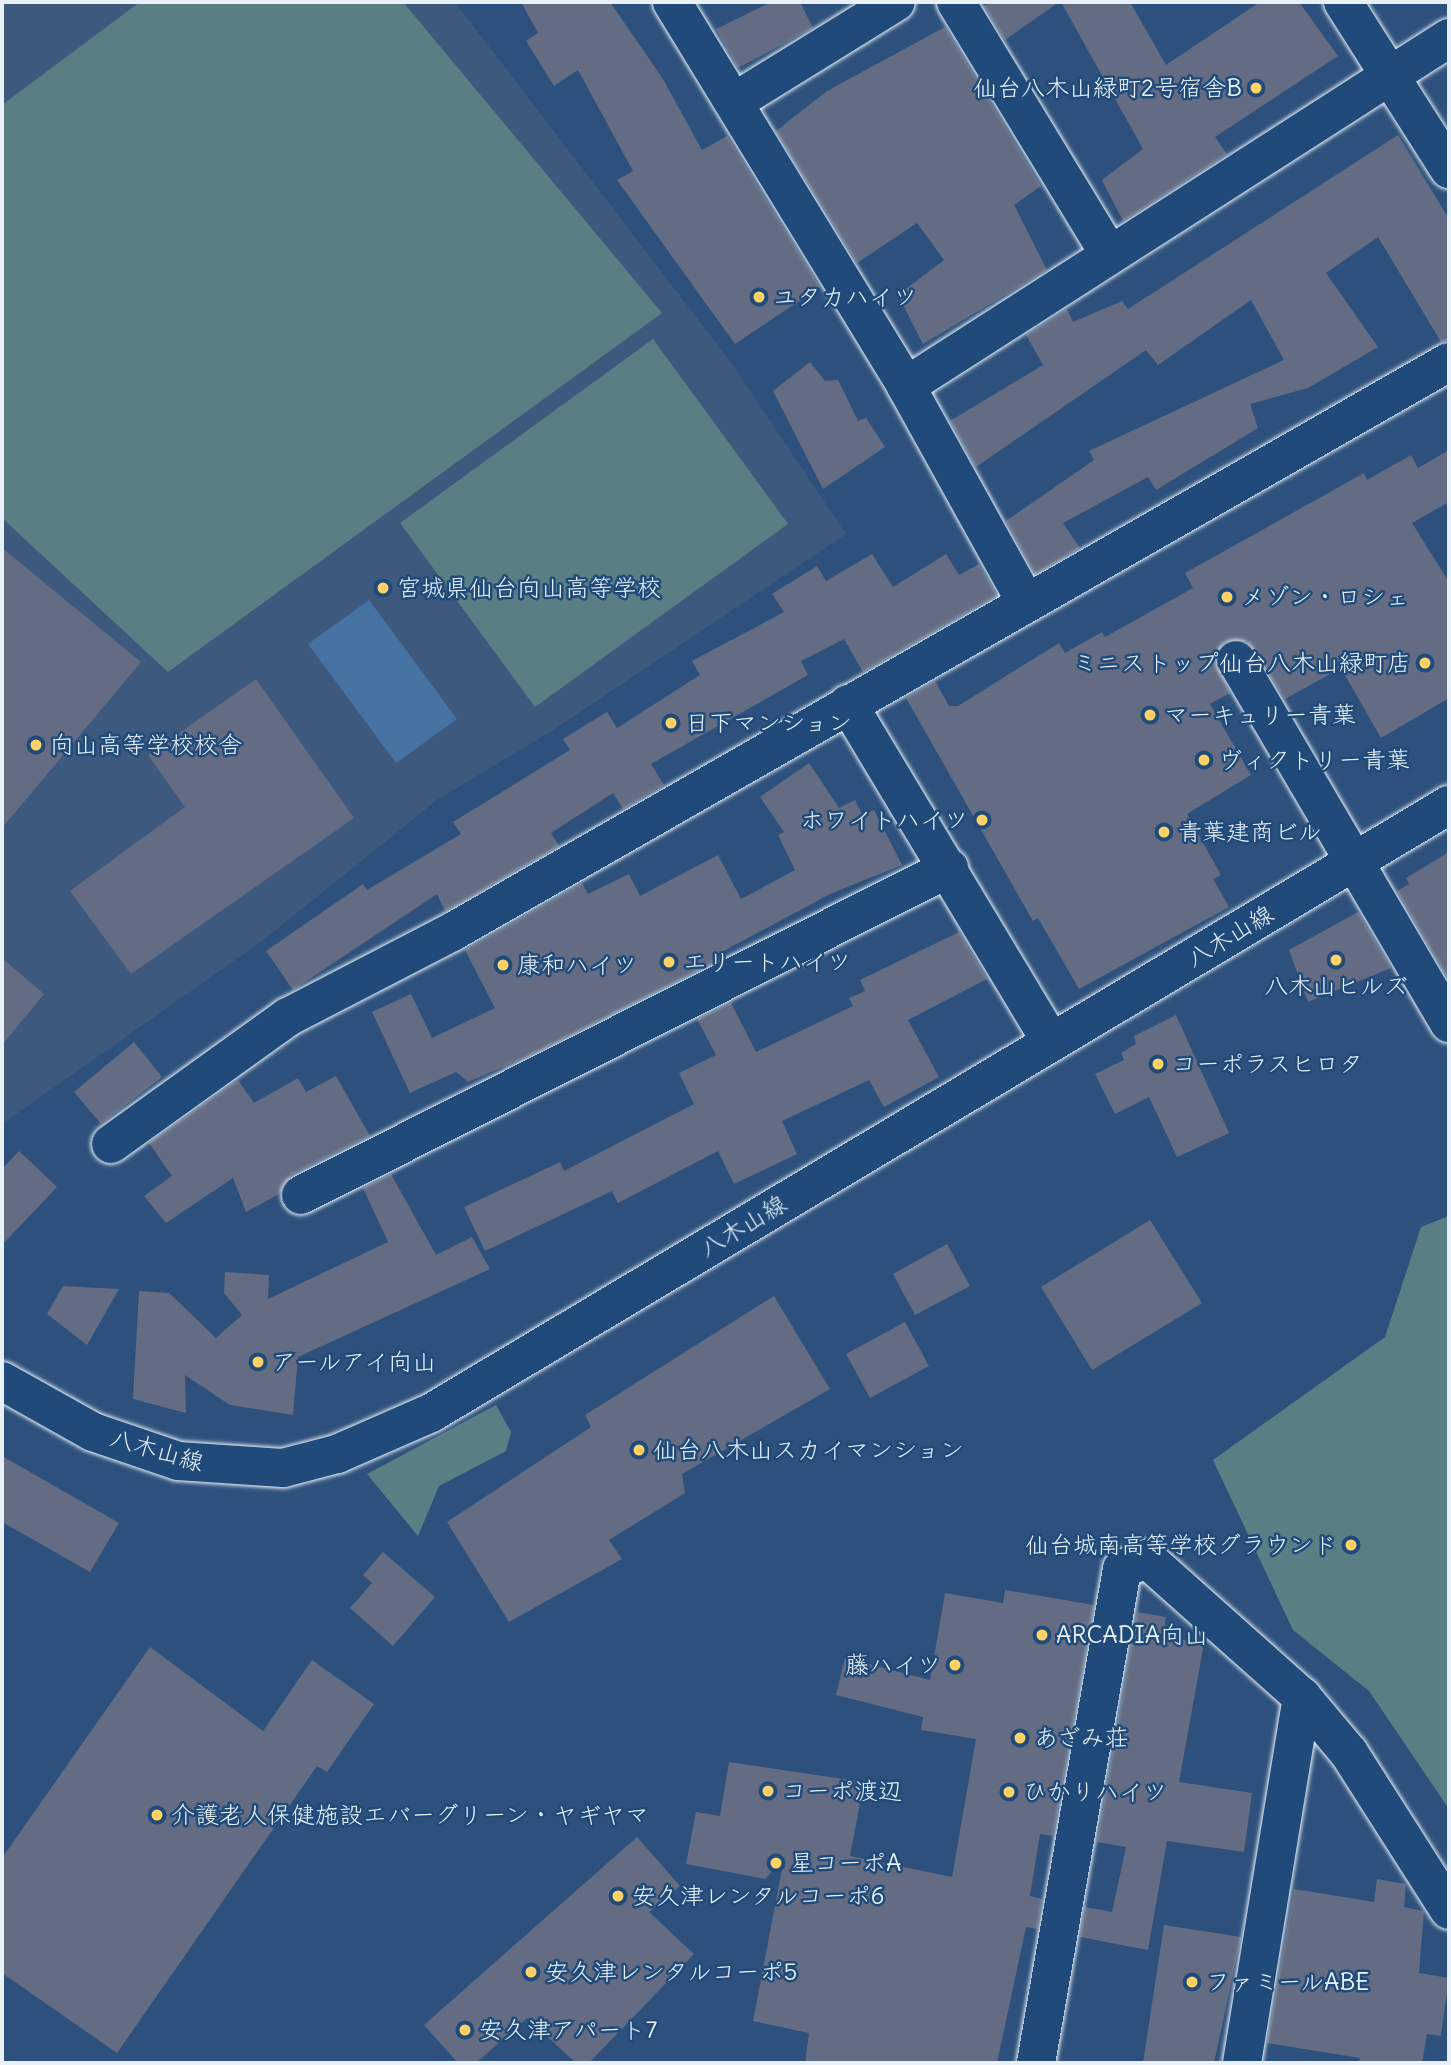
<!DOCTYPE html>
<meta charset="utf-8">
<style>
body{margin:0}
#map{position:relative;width:1451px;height:2065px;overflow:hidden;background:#2d517c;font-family:Delius,"Klee One",sans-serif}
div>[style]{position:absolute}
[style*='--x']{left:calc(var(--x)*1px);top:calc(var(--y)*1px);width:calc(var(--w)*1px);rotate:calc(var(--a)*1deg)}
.built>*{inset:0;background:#3d597e}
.green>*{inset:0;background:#597f85}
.water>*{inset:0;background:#4673a1}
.building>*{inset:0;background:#636c83}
.roads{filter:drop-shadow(0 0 2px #e8f1f8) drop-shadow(0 0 2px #e8f1f8)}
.minor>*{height:38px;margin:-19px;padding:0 19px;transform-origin:19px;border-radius:19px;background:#1f4a7a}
.dots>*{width:19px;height:19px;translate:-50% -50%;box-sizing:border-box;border:4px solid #1f4a7a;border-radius:50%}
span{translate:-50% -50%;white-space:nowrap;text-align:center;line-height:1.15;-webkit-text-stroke:5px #1f4a7a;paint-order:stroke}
.poi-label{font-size:24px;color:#e8f1f8}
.right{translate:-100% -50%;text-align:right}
.left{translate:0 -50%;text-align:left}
.street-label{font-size:24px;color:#e8f1f8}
.frame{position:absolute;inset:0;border:4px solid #e8f1f8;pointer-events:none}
</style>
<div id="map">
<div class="built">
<i style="clip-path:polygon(2px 2px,455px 2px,732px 364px,846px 534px,550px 732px,437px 800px,262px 941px,2px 1124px)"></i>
</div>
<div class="green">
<i style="clip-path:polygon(140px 2px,403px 2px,662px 313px,168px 672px,2px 518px,2px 105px)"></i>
<i style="clip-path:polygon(653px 339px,788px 524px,535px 707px,400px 523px)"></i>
<i style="clip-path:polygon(1449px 1216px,1449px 1809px,1369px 1691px,1293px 1630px,1213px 1460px,1385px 1337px,1421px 1227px)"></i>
<i style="clip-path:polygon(496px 1405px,511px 1432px,506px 1451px,439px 1486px,418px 1536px,367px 1474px)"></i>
</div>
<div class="water">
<i style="clip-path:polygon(369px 600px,457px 719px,396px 763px,308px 644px)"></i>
</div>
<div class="building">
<i style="clip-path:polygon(521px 2px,610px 2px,663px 79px,702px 150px,727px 136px,820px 287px,735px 344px,617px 180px,633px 171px,578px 70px,554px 86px,526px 41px,538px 33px)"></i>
<i style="clip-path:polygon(771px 2px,800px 2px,813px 28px,738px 68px,716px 29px)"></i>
<i style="clip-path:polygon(992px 2px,1059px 2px,1005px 40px,984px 6px)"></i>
<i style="clip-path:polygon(1061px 2px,1130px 2px,1166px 65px,1260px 2px,1299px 2px,1338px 56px,1215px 137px,1227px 154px,1123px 221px,1102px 180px,1143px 149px)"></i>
<i style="clip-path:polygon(945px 27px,1041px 186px,1014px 205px,1047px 270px,923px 344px,898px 295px,944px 260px,917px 223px,857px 263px,776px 131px,827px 91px)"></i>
<i style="clip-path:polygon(1398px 135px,1449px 219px,1449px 340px,1441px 342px,1378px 237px,1326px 273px,1378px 347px,1308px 388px,1250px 404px,1258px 428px,1156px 490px,1148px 477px,1063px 523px,1080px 548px,1035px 574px,1006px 521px,1094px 460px,1089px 451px,1284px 360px,1251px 300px,1158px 365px,1146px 350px,976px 467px,950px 421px,1043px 365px,1026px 335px,1067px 309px,1073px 322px,1122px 301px,1128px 309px)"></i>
<i style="clip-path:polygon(810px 362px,825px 381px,838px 380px,858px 421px,866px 418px,885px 447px,823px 489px,773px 391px)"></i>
<i style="clip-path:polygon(1449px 450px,1449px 502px,1412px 523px,1449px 582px,1449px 698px,1381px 738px,1341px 668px,1285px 699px,1247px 641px,1224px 642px,1214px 661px,1230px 693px,1210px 704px,1251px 775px,1187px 814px,1221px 875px,1213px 879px,1229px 907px,1079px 989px,1038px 918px,1033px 921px,906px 698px,935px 681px,949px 706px,958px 706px,1059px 643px,1065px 653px,1102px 632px,1105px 637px,1193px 588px,1185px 573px,1364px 473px,1367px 480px,1411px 455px,1418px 468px)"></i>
<i style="clip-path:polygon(2px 548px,141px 662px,2px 828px)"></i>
<i style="clip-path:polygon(872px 554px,893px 587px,946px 554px,959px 575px,979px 564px,997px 595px,863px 672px,844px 639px,801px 661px,808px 675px,651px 764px,664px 785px,623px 809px,613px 793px,551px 833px,559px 846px,445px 911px,437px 894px,293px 990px,266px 951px,363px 884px,367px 890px,461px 834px,453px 822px,570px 750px,563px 739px,607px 712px,617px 728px,700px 675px,692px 661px,784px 612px,772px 594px,817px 566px,826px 581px)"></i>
<i style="clip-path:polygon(256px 679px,354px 818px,131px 974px,70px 891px,185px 807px,148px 755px)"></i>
<i style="clip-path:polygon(809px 763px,839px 808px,855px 800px,862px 815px,874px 810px,902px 865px,830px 894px,716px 955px,719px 960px,531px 1055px,468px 1082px,456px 1072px,410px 1093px,372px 1012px,411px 994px,432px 1038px,495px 1008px,465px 950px,582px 883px,588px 894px,629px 874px,640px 896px,718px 855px,741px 899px,795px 870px,778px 835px,784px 832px,760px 797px)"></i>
<i style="clip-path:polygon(1449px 852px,1449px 980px,1397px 891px,1409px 884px,1406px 878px)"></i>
<i style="clip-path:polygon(1358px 912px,1391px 968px,1308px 1002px,1289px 950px)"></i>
<i style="clip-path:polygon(959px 932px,987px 979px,908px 1020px,939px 1077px,884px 1107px,869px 1080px,782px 1121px,797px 1154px,734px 1184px,718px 1151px,618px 1203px,612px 1191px,485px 1251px,464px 1207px,560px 1162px,564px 1171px,694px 1104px,679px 1073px,716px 1055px,697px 1019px,731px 1003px,756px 1052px,853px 1006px,849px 998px,865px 991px,860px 980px)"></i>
<i style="clip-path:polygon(2px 958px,44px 994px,2px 1045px)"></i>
<i style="clip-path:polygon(1176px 1015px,1229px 1133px,1177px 1157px,1149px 1097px,1115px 1114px,1095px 1074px,1124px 1060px,1121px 1053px,1136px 1044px,1134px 1036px)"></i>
<i style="clip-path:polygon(134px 1042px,162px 1077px,101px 1124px,74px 1092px)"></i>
<i style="clip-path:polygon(336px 1076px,370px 1136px,291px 1175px,279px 1194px,246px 1212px,233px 1178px,166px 1223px,144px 1196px,172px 1176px,149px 1143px,238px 1080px,254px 1103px,298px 1078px,306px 1092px)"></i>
<i style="clip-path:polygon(19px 1151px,57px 1187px,2px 1245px,2px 1169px)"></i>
<i style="clip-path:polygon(391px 1174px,436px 1255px,472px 1237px,490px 1269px,298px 1357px,293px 1415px,230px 1405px,185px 1375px,186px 1413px,133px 1399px,139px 1291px,169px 1293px,216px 1338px,242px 1315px,224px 1293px,225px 1272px,269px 1275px,268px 1299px,388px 1242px,363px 1188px)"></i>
<i style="clip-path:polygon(1150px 1220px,1202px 1303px,1092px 1370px,1041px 1287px)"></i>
<i style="clip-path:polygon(947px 1244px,970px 1286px,915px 1315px,893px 1274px)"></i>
<i style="clip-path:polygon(63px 1286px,119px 1289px,87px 1345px,47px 1314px)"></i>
<i style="clip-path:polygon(774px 1296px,830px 1389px,682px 1474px,685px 1493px,609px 1540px,622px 1559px,509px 1622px,447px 1522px,591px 1427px,585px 1415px)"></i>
<i style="clip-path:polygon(905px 1322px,929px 1366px,870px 1398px,846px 1354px)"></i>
<i style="clip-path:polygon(2px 1456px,119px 1523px,90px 1572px,2px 1522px)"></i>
<i style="clip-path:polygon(383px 1552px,435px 1597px,393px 1646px,350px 1608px,372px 1583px,363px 1575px)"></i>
<i style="clip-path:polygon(1005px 1590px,1094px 1605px,1053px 1836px,1040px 1834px,1030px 1896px,1042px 1899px,1037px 1929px,1026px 1927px,997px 2063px,805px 2063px,809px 2033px,753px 2021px,784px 1859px,765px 1879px,686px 1864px,696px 1812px,720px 1816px,729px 1762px,864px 1782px,850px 1856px,952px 1877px,976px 1739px,921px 1730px,923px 1717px,836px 1695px,845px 1658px,930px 1680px,945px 1593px,1003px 1603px)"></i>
<i style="clip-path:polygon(1137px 1612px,1166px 1617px,1163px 1637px,1204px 1643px,1179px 1782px,1252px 1793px,1244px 1852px,1167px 1841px,1148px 1950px,1080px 1937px,1085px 1907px,1112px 1912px,1126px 1847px,1097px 1842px)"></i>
<i style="clip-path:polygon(150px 1647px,263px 1731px,312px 1660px,374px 1704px,327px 1772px,317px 1766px,117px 2053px,2px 1973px,2px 1858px)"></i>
<i style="clip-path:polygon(637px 1837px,680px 1886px,649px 1912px,694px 1954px,589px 2063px,576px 2063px,527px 2018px,476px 2063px,458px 2063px,424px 2025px)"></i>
<i style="clip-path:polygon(1377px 1879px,1406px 1884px,1404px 1907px,1424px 1911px,1419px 1973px,1449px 1978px,1441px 2036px,1427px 2034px,1422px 2063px,1359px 2063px,1360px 2058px,1267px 2043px,1294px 1889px,1374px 1902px)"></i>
<i style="clip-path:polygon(1164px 1925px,1241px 1937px,1214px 2063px,1143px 2063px)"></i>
</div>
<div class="roads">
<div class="minor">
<i style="--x:672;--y:2;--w:450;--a:58.6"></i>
<i style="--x:906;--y:386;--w:246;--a:61"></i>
<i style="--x:956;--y:2;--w:293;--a:58.7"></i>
<i style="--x:1343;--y:2;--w:198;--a:57.6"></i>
<i style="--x:734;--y:102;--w:190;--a:-31.7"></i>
<i style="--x:906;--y:386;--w:645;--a:-32.66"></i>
<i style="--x:1236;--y:660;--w:421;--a:59.6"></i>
<i style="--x:848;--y:704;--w:394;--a:59"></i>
<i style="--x:111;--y:1144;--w:218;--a:-35.7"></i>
<i style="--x:288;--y:1017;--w:185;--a:-27.4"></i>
<i style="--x:452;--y:932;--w:1148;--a:-29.76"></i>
<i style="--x:301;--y:1195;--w:726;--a:-26.78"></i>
<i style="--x:2;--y:1381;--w:104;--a:29.3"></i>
<i style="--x:93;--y:1432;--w:90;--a:18.8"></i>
<i style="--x:178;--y:1461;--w:105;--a:3.8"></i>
<i style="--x:283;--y:1468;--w:56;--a:-14.5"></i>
<i style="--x:337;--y:1454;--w:103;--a:-23.6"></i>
<i style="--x:431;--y:1413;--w:1186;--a:-30.85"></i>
<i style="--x:1036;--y:2063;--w:501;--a:-80.12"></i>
<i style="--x:1122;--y:1569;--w:27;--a:-22"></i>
<i style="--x:1147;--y:1559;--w:208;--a:41.7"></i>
<i style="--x:1302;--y:1697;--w:73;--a:50"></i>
<i style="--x:1349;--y:1753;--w:186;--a:57.5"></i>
<i style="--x:1242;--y:2063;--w:371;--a:-80.7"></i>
</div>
</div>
<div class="dots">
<i style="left:1256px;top:88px;background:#ffd166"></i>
<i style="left:759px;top:297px;background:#ffd166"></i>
<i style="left:383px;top:588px;background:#ffd166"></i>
<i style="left:1227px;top:597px;background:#ffd166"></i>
<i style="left:1425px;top:663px;background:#ffd166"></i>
<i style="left:1150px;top:715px;background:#ffd166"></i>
<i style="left:671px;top:723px;background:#ffd166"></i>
<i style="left:36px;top:745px;background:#ffd166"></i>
<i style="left:1204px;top:760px;background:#ffd166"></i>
<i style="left:982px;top:820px;background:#ffd166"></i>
<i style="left:1164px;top:832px;background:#ffd166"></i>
<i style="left:1336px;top:960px;background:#ffd166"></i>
<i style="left:669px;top:962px;background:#ffd166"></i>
<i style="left:503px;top:965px;background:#ffd166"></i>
<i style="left:1158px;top:1064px;background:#ffd166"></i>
<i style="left:258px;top:1362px;background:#ffd166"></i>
<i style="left:639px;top:1450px;background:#ffd166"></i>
<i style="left:1351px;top:1545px;background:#ffd166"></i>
<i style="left:1042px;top:1635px;background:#ffd166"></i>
<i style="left:955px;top:1665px;background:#ffd166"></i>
<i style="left:1020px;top:1738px;background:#ffd166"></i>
<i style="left:768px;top:1791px;background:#ffd166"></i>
<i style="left:1009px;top:1792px;background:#ffd166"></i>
<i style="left:157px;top:1815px;background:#ffd166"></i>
<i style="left:776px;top:1863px;background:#ffd166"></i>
<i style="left:618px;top:1896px;background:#ffd166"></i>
<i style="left:531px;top:1972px;background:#ffd166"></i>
<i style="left:1192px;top:1982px;background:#ffd166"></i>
<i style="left:465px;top:2030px;background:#ffd166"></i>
</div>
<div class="poi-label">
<span class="right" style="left:1242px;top:88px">仙台八木山緑町2号宿舎B</span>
<span class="left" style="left:773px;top:297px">ユタカハイツ</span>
<span class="left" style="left:397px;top:588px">宮城県仙台向山高等学校</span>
<span class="left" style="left:1241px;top:597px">メゾン・ロシェ</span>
<span class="right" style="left:1411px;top:663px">ミニストップ仙台八木山緑町店</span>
<span class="left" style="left:1164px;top:715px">マーキュリー青葉</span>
<span class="left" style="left:685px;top:723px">日下マンション</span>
<span class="left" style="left:50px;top:745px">向山高等学校校舎</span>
<span class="left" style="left:1218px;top:760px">ヴィクトリー青葉</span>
<span class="right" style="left:968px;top:820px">ホワイトハイツ</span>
<span class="left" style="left:1178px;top:832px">青葉建商ビル</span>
<span class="left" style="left:683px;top:962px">エリートハイツ</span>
<span class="left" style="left:517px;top:965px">康和ハイツ</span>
<span style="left:1336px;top:986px">八木山ヒルズ</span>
<span class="left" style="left:1172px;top:1064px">コーポラスヒロタ</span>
<span class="left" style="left:272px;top:1362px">アールアイ向山</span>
<span class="left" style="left:653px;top:1450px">仙台八木山スカイマンション</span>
<span class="right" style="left:1337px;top:1545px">仙台城南高等学校グラウンド</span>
<span class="left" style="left:1056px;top:1635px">ARCADIA向山</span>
<span class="right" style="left:941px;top:1665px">藤ハイツ</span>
<span class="left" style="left:1034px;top:1738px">あざみ荘</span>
<span class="left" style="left:782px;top:1791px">コーポ渡辺</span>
<span class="left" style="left:1023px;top:1792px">ひかりハイツ</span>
<span class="left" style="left:171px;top:1815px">介護老人保健施設エバーグリーン・ヤギヤマ</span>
<span class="left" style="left:790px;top:1863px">星コーポA</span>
<span class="left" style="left:632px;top:1896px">安久津レンタルコーポ6</span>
<span class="left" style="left:545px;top:1972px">安久津レンタルコーポ5</span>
<span class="left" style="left:1206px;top:1982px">ファミールABE</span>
<span class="left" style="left:479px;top:2030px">安久津アパート7</span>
</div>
<div class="street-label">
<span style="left:1230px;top:936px;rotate:-31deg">八木山線</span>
<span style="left:743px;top:1226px;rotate:-31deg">八木山線</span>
<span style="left:157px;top:1450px;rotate:16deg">八木山線</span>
</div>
<div class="frame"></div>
</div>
